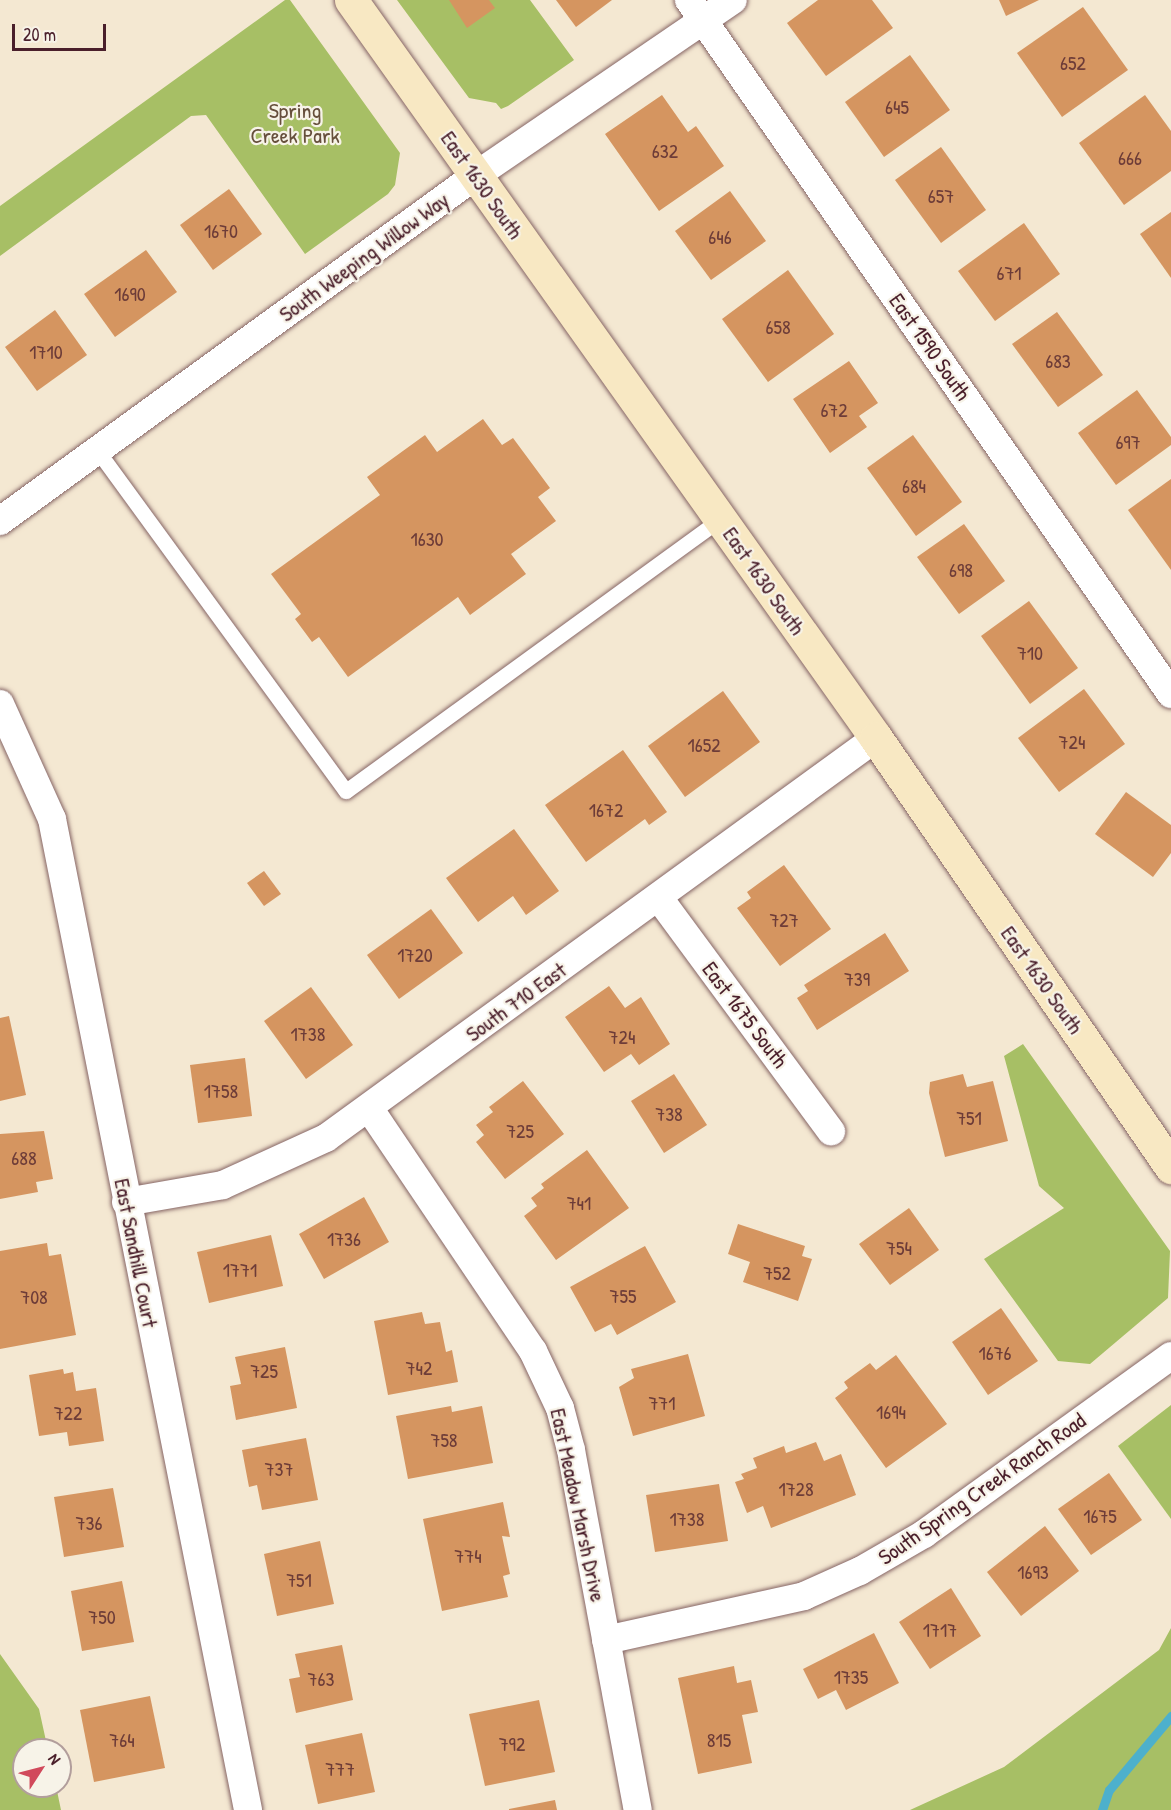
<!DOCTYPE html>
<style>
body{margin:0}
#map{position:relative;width:1171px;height:1810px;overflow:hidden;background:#f4e8d2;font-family:"Patrick Hand",sans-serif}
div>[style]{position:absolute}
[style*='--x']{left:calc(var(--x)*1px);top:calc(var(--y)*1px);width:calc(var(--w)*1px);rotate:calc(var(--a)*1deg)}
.green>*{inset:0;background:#a7bf65}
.stream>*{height:9px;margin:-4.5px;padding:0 4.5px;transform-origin:4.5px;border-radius:4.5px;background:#4db0cc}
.building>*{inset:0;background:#d59560}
.roads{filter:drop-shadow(0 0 2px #866565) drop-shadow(0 0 2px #866565)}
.lane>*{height:15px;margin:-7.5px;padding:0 7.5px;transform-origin:7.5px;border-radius:7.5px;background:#fff}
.street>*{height:28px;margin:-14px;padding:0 14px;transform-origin:14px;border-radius:14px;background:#fff}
.secondary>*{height:33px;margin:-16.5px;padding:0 16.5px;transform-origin:16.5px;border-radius:16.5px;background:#f8e8c3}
span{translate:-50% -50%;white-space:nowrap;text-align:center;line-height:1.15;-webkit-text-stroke:4.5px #f7f3e8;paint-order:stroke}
.number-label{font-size:20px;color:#6d3c38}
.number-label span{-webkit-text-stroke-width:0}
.park-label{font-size:22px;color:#664f3c}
.street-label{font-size:22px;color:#4a1f2b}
.north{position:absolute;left:12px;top:1738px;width:60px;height:60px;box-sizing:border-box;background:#f7f3e8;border:2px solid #b29e9c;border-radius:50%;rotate:54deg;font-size:16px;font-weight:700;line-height:24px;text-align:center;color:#4a1f2b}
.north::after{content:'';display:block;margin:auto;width:21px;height:27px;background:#d1495b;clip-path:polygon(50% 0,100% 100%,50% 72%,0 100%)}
.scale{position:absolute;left:12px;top:24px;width:94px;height:27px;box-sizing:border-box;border:3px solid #4a1f2b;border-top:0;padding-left:8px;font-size:18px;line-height:21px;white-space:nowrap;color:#4a1f2b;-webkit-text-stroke:4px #f7f3e8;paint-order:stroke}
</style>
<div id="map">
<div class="green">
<i style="clip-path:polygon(285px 0,290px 0,400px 153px,395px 185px,388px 194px,305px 254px,206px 115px,191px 116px,0 256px,0 206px)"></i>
<i style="clip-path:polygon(397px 0,530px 0,574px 60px,508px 106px,501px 109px,496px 103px,469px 98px)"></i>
<i style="clip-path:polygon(1023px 1044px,1170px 1251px,1168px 1298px,1090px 1364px,1058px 1361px,984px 1259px,1064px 1208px,1039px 1186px,1004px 1056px)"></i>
<i style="clip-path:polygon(1171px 1405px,1171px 1519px,1118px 1446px)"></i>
<i style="clip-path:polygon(1171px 1628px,1171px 1810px,910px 1810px,1004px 1767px,1159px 1650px)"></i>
<i style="clip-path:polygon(0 1654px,39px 1709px,48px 1750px,24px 1750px,24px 1786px,56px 1786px,61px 1810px,0 1810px)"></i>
</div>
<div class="stream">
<i style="--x:1102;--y:1810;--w:21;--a:-71"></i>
<i style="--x:1109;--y:1790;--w:97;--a:-50"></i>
</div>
<div class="building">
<i style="clip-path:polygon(449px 0,489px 0,495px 8px,467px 28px)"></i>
<i style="clip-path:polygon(556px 0,612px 0,576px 27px)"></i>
<i style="clip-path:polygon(818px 0,872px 0,893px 28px,826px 76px,787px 23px)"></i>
<i style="clip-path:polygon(999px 0,1039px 0,1006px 16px)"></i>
<i style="clip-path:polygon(1083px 7px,1128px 70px,1062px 117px,1017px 53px)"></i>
<i style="clip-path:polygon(910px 55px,950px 110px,884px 157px,845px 102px)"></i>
<i style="clip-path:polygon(662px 95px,688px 132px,696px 126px,724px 166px,659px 211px,605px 134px)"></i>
<i style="clip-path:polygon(1145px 95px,1171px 131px,1171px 171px,1124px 205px,1079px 143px)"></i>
<i style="clip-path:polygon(941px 147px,986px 210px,941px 243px,895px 180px)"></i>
<i style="clip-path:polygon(229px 189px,262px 234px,213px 270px,180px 225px)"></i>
<i style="clip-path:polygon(730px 191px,766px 241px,711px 280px,675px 231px)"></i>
<i style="clip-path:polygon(1171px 212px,1171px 278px,1140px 234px)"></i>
<i style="clip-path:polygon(1024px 223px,1060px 274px,995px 321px,958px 271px)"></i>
<i style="clip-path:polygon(146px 250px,177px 292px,115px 337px,84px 294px)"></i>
<i style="clip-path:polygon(788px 270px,834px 334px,768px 382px,722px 319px)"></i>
<i style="clip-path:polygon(55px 310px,87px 355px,37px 391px,5px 347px)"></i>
<i style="clip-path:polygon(1057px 312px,1103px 375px,1058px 407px,1012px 344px)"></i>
<i style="clip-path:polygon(849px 361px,878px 403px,859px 416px,867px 427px,830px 453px,793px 399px)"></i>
<i style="clip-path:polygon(1137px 390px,1171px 437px,1171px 445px,1116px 485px,1078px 433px)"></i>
<i style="clip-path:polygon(483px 419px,502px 445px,513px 438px,550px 488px,538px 497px,556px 521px,511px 554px,526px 574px,470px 615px,458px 597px,348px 677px,319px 637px,312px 642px,295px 619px,301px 614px,271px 574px,380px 495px,367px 477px,425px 435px,437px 452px)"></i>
<i style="clip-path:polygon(913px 435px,962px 502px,916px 536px,867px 468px)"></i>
<i style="clip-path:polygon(1171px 479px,1171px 570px,1128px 510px)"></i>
<i style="clip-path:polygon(964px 524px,1005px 581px,959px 614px,917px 557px)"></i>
<i style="clip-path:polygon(1029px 601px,1078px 668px,1030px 704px,981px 636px)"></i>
<i style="clip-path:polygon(1084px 689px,1125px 744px,1059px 792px,1018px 738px)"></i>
<i style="clip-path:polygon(723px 691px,760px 742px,685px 797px,648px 746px)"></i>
<i style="clip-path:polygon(623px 750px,667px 812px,649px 825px,645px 819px,586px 862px,545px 805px)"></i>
<i style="clip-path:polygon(1126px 792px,1171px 825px,1171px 853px,1153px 877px,1095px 834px)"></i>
<i style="clip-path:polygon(514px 829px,559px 891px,526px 915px,513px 896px,478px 922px,446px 878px)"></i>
<i style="clip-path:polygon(784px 865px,831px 929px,780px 966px,737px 908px,751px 898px,747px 892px)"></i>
<i style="clip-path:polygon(264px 871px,281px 894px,264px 906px,247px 883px)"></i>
<i style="clip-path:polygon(431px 909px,463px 953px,399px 999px,367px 955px)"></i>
<i style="clip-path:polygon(885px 933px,909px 971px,817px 1030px,797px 998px,808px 991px,804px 985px)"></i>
<i style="clip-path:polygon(609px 986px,625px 1008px,641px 997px,670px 1044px,639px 1065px,631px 1054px,604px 1072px,565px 1017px)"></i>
<i style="clip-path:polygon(311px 987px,353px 1045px,306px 1079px,264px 1021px)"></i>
<i style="clip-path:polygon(9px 1016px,26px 1095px,0 1101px,0 1018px)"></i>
<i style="clip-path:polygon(245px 1058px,252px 1116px,198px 1123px,190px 1065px)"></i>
<i style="clip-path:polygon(674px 1074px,707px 1125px,664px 1153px,631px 1101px)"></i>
<i style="clip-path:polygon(963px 1074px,967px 1087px,993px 1081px,1008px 1141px,945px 1157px,929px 1093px,930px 1082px)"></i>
<i style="clip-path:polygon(523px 1081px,564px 1134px,505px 1179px,476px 1142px,484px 1135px,476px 1125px,493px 1112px,489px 1107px)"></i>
<i style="clip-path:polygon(44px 1131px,53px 1179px,36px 1182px,38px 1192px,0 1199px,0 1134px)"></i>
<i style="clip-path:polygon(587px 1150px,629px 1208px,556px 1260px,524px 1216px,537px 1206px,531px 1198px,544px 1188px,541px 1184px)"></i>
<i style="clip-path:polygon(364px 1197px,389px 1242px,324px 1279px,299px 1234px)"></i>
<i style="clip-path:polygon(909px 1208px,939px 1250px,890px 1285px,859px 1244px)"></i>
<i style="clip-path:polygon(738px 1224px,805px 1246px,802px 1256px,812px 1259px,798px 1301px,743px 1282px,750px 1262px,728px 1254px)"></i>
<i style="clip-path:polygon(271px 1235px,283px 1286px,209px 1303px,197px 1252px)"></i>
<i style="clip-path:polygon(47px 1243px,49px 1256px,61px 1254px,76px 1335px,0 1349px,0 1251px)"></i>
<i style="clip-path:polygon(645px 1246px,676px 1302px,617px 1335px,611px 1324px,595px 1332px,570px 1287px)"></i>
<i style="clip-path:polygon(1001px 1308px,1038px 1361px,988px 1395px,952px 1342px)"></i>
<i style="clip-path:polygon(422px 1312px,425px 1324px,440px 1322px,446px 1352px,452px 1350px,458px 1382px,388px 1395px,374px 1321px)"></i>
<i style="clip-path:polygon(285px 1347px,297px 1408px,236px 1420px,230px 1386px,241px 1384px,235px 1357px)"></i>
<i style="clip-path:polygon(688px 1354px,705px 1416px,633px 1436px,619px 1387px,634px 1378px,631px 1369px)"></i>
<i style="clip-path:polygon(896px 1355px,947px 1424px,886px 1468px,835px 1398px,848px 1388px,844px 1382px,870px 1363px,876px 1370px)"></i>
<i style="clip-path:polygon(63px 1369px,64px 1374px,73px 1372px,76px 1391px,96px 1388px,104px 1441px,69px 1446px,67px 1432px,39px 1436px,29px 1375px)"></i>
<i style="clip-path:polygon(451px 1406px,452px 1412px,482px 1406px,493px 1463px,408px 1479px,396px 1416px)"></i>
<i style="clip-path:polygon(306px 1438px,318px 1500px,262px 1510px,257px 1485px,249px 1487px,242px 1450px)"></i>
<i style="clip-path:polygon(816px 1442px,824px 1461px,841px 1454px,856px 1495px,771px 1528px,763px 1506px,747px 1513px,735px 1482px,744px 1479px,741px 1474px,757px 1468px,753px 1458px,784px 1446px,786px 1453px)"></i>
<i style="clip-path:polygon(1109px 1473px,1142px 1520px,1091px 1555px,1058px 1509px)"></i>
<i style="clip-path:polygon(719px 1484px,728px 1541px,655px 1552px,646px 1495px)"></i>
<i style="clip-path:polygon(113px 1488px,124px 1547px,64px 1557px,54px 1497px)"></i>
<i style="clip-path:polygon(503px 1502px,510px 1537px,502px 1536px,510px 1574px,503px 1576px,508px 1597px,442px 1611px,423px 1519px)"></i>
<i style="clip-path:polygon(1045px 1526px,1079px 1571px,1021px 1616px,987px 1572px)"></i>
<i style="clip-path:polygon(320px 1541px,334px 1604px,277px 1616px,264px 1554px)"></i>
<i style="clip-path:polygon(122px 1581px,134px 1642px,82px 1651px,71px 1591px)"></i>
<i style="clip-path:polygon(951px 1588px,981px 1636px,930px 1669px,899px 1622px)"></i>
<i style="clip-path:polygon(874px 1633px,899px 1683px,846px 1710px,836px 1690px,818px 1699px,803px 1669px)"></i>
<i style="clip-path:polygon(342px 1645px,353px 1700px,296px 1713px,289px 1679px,300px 1677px,295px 1654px)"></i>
<i style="clip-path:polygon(734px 1666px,737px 1683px,751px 1680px,758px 1712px,742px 1715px,752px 1763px,698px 1774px,678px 1678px)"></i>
<i style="clip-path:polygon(150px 1696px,165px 1768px,94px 1782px,80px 1710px)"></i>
<i style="clip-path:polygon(539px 1700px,555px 1772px,485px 1786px,469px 1714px)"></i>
<i style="clip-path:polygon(362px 1733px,375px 1792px,318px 1804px,305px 1745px)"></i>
<i style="clip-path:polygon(555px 1800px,557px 1810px,509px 1810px,509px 1809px)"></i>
</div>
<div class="roads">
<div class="lane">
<i style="--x:97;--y:450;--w:422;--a:53.9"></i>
<i style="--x:346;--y:791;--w:462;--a:-36"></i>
</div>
<div class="street">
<i style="--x:689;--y:0;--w:845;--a:55.22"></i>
<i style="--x:0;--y:521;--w:587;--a:-35.99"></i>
<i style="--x:475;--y:176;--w:312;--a:-34.3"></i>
<i style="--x:0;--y:704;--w:126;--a:65.7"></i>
<i style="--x:52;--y:819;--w:1010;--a:78.81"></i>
<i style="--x:659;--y:898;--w:290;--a:53.6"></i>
<i style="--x:369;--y:1108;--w:293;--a:56"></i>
<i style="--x:533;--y:1351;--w:63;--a:64.7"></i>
<i style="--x:560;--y:1408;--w:43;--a:75.3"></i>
<i style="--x:571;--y:1450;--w:366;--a:79.5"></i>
<i style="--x:126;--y:1202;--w:98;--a:-9.9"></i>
<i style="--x:223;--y:1185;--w:113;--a:-24.5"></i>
<i style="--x:326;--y:1138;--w:680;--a:-36.03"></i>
<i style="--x:606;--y:1640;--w:203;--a:-12.5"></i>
<i style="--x:804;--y:1596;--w:61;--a:-24.1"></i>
<i style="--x:860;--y:1571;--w:74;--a:-30"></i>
<i style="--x:924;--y:1534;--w:304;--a:-35.8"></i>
</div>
<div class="secondary">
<i style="--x:351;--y:0;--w:906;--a:54.57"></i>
<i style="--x:876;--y:738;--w:521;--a:55.49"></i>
</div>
</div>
<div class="number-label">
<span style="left:1073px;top:62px">652</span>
<span style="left:897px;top:106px">645</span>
<span style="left:665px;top:150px">632</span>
<span style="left:1130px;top:157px">666</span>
<span style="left:941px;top:195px">657</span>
<span style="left:221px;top:230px">1670</span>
<span style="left:720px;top:236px">646</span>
<span style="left:1009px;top:272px">671</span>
<span style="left:130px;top:293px">1690</span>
<span style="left:778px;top:326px">658</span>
<span style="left:46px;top:351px">1710</span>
<span style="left:1058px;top:360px">683</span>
<span style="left:834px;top:409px">672</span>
<span style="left:1128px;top:441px">697</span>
<span style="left:914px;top:485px">684</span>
<span style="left:427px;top:538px">1630</span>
<span style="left:961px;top:569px">698</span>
<span style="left:1030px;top:652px">710</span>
<span style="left:1072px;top:741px">724</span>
<span style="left:704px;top:744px">1652</span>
<span style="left:606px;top:809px">1672</span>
<span style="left:784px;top:919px">727</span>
<span style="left:415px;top:954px">1720</span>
<span style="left:857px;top:978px">739</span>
<span style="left:308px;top:1033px">1738</span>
<span style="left:622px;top:1036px">724</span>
<span style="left:221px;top:1090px">1758</span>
<span style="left:669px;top:1113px">738</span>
<span style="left:969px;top:1117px">751</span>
<span style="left:520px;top:1130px">725</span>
<span style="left:24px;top:1157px">688</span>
<span style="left:579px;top:1202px">741</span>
<span style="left:344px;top:1238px">1736</span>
<span style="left:899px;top:1247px">754</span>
<span style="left:240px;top:1269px">1771</span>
<span style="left:777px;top:1272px">752</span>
<span style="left:623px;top:1295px">755</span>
<span style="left:34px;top:1296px">708</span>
<span style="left:995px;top:1352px">1676</span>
<span style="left:419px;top:1367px">742</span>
<span style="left:264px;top:1370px">725</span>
<span style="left:662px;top:1402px">771</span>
<span style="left:891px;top:1411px">1694</span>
<span style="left:68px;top:1412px">722</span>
<span style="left:444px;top:1439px">758</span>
<span style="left:279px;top:1468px">737</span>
<span style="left:796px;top:1488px">1728</span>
<span style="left:1100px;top:1515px">1675</span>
<span style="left:687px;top:1518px">1738</span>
<span style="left:89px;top:1522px">736</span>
<span style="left:468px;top:1555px">774</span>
<span style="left:1033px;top:1571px">1693</span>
<span style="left:299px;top:1579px">751</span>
<span style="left:102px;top:1616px">750</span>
<span style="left:940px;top:1629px">1717</span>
<span style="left:851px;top:1676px">1735</span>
<span style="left:321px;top:1678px">763</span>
<span style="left:122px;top:1739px">764</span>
<span style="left:719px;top:1739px">815</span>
<span style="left:512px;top:1743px">792</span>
<span style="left:340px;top:1768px">777</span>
</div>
<div class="park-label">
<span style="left:295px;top:123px">Spring<br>Creek Park</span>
</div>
<div class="street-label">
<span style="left:482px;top:185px;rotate:55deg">East 1630 South</span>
<span style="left:364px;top:257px;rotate:-36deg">South Weeping Willow Way</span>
<span style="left:930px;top:347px;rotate:55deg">East 1590 South</span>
<span style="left:764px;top:581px;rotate:55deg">East 1630 South</span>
<span style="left:1042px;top:980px;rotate:55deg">East 1630 South</span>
<span style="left:516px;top:1002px;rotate:-36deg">South 710 East</span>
<span style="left:745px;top:1015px;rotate:53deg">East 1675 South</span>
<span style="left:136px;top:1253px;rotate:79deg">East Sandhill Court</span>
<span style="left:982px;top:1489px;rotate:-35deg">South Spring Creek Ranch Road</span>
<span style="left:578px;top:1505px;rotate:78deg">East Meadow Marsh Drive</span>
</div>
<div class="north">N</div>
<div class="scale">20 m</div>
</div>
